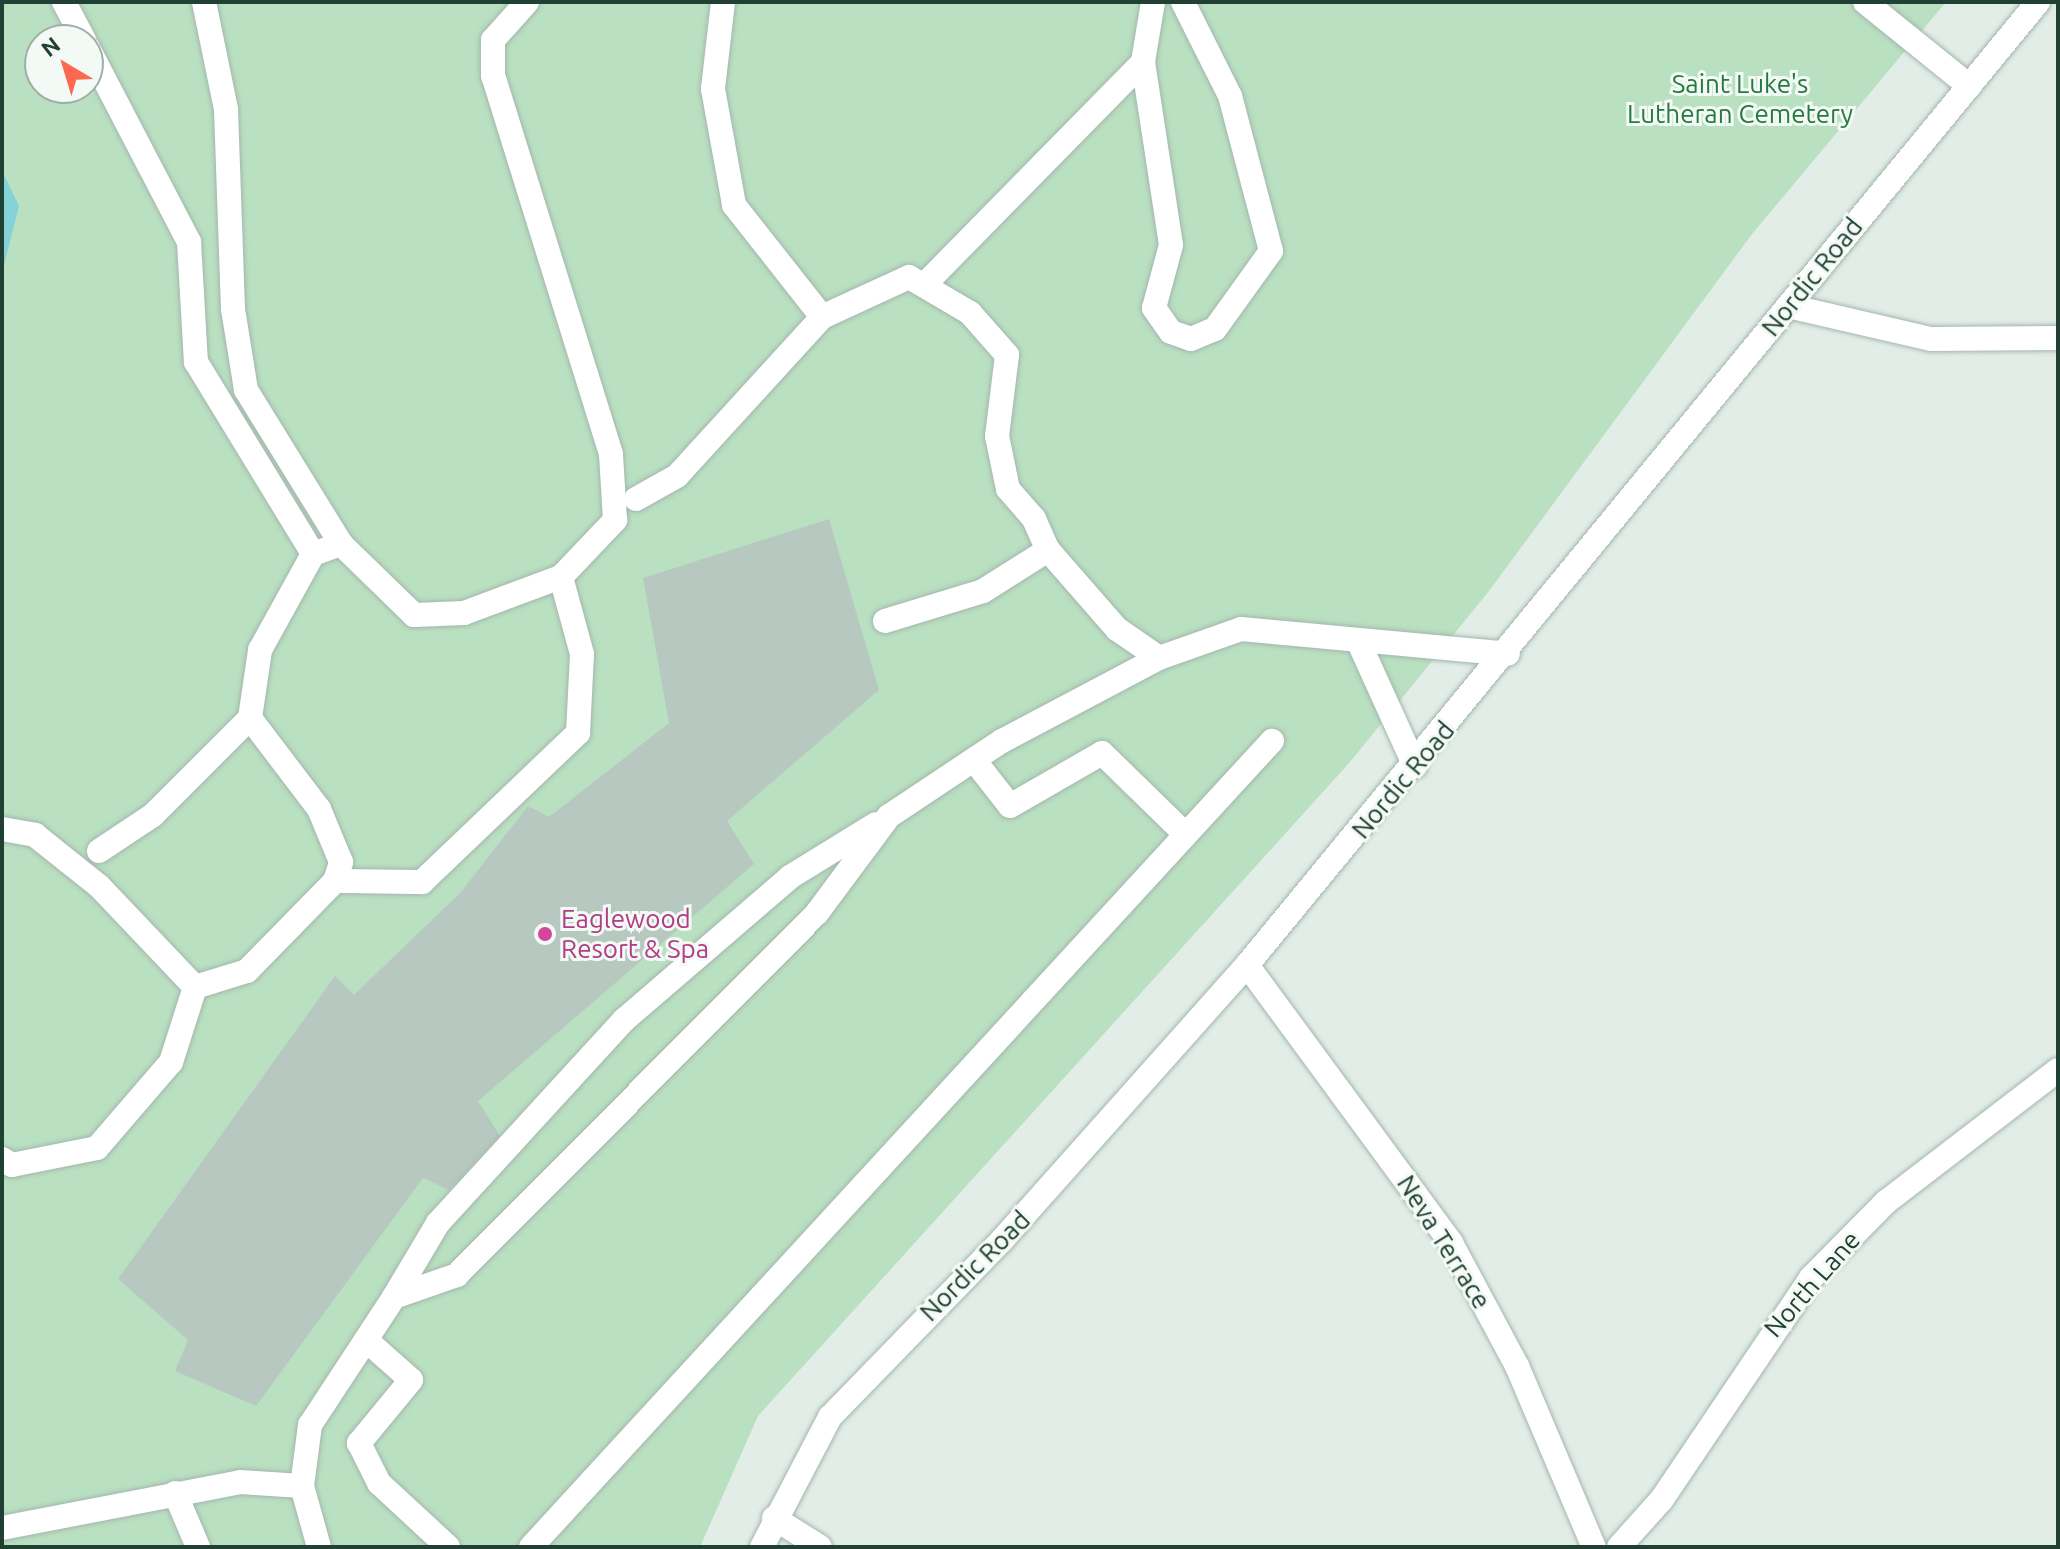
<!DOCTYPE html>
<style>
body{margin:0}
#map{position:relative;width:2060px;height:1549px;overflow:hidden;background:#e2ede7;font-family:Ubuntu,sans-serif}
div>[style]{position:absolute}
[style*='--x']{left:calc(var(--x)*1px);top:calc(var(--y)*1px);width:calc(var(--w)*1px);rotate:calc(var(--a)*1deg)}
.green>*{inset:0;background:#b9e0c0}
.water>*{inset:0;background:#85d2d7}
.building>*{inset:0;background:#b7c8c0}
.roads{filter:drop-shadow(0 0 2px #a4b6ae) drop-shadow(0 0 2px #a4b6ae)}
.minor>*{height:24px;margin:-12px;padding:0 12px;transform-origin:12px;border-radius:12px;background:#fff}
.dots>*{width:22px;height:22px;translate:-50% -50%;box-sizing:border-box;border:4px solid #f3f9f5;border-radius:50%}
span{translate:-50% -50%;white-space:nowrap;text-align:center;line-height:1.15;-webkit-text-stroke:6px #f3f9f5;paint-order:stroke}
.park-label{font-size:26px;color:#277a3f}
.street-label{font-size:26px;color:#204034}
.hotel-label{font-size:26px;color:#b23c85}
.left{translate:0 -50%;text-align:left}
.frame{position:absolute;inset:0;border:4px solid #204034;pointer-events:none}
.north{position:absolute;left:24px;top:24px;width:80px;height:80px;box-sizing:border-box;background:#f3f9f5;border:2px solid #9fafa8;border-radius:50%;rotate:322deg;font-size:22px;font-weight:700;line-height:32px;text-align:center;color:#204034}
.north::after{content:'';display:block;margin:auto;width:28px;height:36px;background:#fd6950;clip-path:polygon(50% 0,100% 100%,50% 72%,0 100%)}
</style>
<div id="map">
<div class="green">
<i style="clip-path:polygon(evenodd,2px 2px,1946px 2px,1752px 234px,1489px 591px,1350px 762px,758px 1416px,700px 1547px,2px 1547px,2px 2px,40px 40px,88px 40px,88px 88px,40px 88px,40px 40px)"></i>
</div>
<div class="water">
<i style="clip-path:polygon(2px 171px,19px 206px,2px 273px)"></i>
</div>
<div class="building">
<i style="clip-path:polygon(829px 519px,879px 690px,727px 821px,754px 864px,478px 1101px,500px 1136px,449px 1190px,423px 1178px,256px 1406px,175px 1371px,188px 1340px,118px 1279px,335px 976px,354px 995px,461px 892px,528px 806px,549px 817px,669px 723px,643px 578px)"></i>
</div>
<div class="roads">
<div class="minor">
<i style="--x:64;--y:2;--w:43;--a:62.2"></i>
<i style="--x:204;--y:2;--w:109;--a:78.4"></i>
<i style="--x:226;--y:109;--w:200;--a:88"></i>
<i style="--x:233;--y:309;--w:82;--a:80.9"></i>
<i style="--x:246;--y:390;--w:181;--a:58.3"></i>
<i style="--x:723;--y:2;--w:88;--a:96.6"></i>
<i style="--x:713;--y:89;--w:118;--a:79.7"></i>
<i style="--x:734;--y:205;--w:142;--a:51.8"></i>
<i style="--x:1153;--y:2;--w:61;--a:99.5"></i>
<i style="--x:1143;--y:62;--w:185;--a:81.3"></i>
<i style="--x:1171;--y:245;--w:65;--a:105.1"></i>
<i style="--x:1154;--y:308;--w:29;--a:55"></i>
<i style="--x:1171;--y:332;--w:21;--a:19"></i>
<i style="--x:1191;--y:339;--w:26;--a:-23"></i>
<i style="--x:1215;--y:329;--w:96;--a:-54.3"></i>
<i style="--x:1271;--y:251;--w:160;--a:-104.8"></i>
<i style="--x:1230;--y:96;--w:105;--a:-116.6"></i>
<i style="--x:1865;--y:2;--w:134;--a:38.9"></i>
<i style="--x:88;--y:48;--w:219;--a:62.5"></i>
<i style="--x:189;--y:242;--w:120;--a:86.7"></i>
<i style="--x:196;--y:362;--w:225;--a:58.6"></i>
<i style="--x:925;--y:284;--w:311;--a:-45.5"></i>
<i style="--x:1788;--y:306;--w:147;--a:13"></i>
<i style="--x:1931;--y:339;--w:127;--a:-0.5"></i>
<i style="--x:636;--y:499;--w:47;--a:-29.3"></i>
<i style="--x:677;--y:476;--w:215;--a:-47.6"></i>
<i style="--x:822;--y:317;--w:96;--a:-24.7"></i>
<i style="--x:909;--y:277;--w:71;--a:30.5"></i>
<i style="--x:970;--y:313;--w:56;--a:48.6"></i>
<i style="--x:1007;--y:355;--w:82;--a:97"></i>
<i style="--x:997;--y:436;--w:54;--a:78.3"></i>
<i style="--x:1008;--y:489;--w:40;--a:49"></i>
<i style="--x:1034;--y:519;--w:34;--a:66"></i>
<i style="--x:885;--y:621;--w:102;--a:-17"></i>
<i style="--x:983;--y:591;--w:77;--a:-32.2"></i>
<i style="--x:1048;--y:550;--w:105;--a:48.9"></i>
<i style="--x:1117;--y:629;--w:51;--a:34.6"></i>
<i style="--x:1360;--y:645;--w:133;--a:65.6"></i>
<i style="--x:974;--y:760;--w:58;--a:52"></i>
<i style="--x:1010;--y:806;--w:106;--a:-29.9"></i>
<i style="--x:1102;--y:753;--w:116;--a:44.3"></i>
<i style="--x:2;--y:829;--w:34;--a:10"></i>
<i style="--x:35;--y:835;--w:82;--a:38.6"></i>
<i style="--x:99;--y:886;--w:139;--a:46.5"></i>
<i style="--x:195;--y:987;--w:79;--a:107.7"></i>
<i style="--x:171;--y:1062;--w:113;--a:130.7"></i>
<i style="--x:97;--y:1148;--w:87;--a:168.7"></i>
<i style="--x:12;--y:1165;--w:12;--a:-149"></i>
<i style="--x:99;--y:851;--w:65;--a:-33.7"></i>
<i style="--x:153;--y:815;--w:137;--a:-45"></i>
<i style="--x:250;--y:718;--w:69;--a:-81.6"></i>
<i style="--x:260;--y:650;--w:110;--a:-61.1"></i>
<i style="--x:313;--y:554;--w:30;--a:-20"></i>
<i style="--x:341;--y:544;--w:102;--a:44.2"></i>
<i style="--x:414;--y:615;--w:50;--a:-2.3"></i>
<i style="--x:464;--y:613;--w:103;--a:-20.4"></i>
<i style="--x:561;--y:577;--w:79;--a:-46.5"></i>
<i style="--x:615;--y:520;--w:66;--a:-93.5"></i>
<i style="--x:611;--y:454;--w:396;--a:-107.3"></i>
<i style="--x:493;--y:76;--w:36;--a:-90"></i>
<i style="--x:493;--y:40;--w:51;--a:-48.2"></i>
<i style="--x:335;--y:881;--w:87;--a:0.7"></i>
<i style="--x:422;--y:882;--w:216;--a:-43.7"></i>
<i style="--x:578;--y:733;--w:79;--a:-87.1"></i>
<i style="--x:582;--y:654;--w:80;--a:-105.3"></i>
<i style="--x:1247;--y:965;--w:345;--a:53.7"></i>
<i style="--x:1451;--y:1243;--w:140;--a:61.8"></i>
<i style="--x:1517;--y:1366;--w:197;--a:67"></i>
<i style="--x:195;--y:987;--w:54;--a:-17.1"></i>
<i style="--x:247;--y:971;--w:126;--a:-45.6"></i>
<i style="--x:335;--y:881;--w:20;--a:-72"></i>
<i style="--x:341;--y:862;--w:57;--a:-112.5"></i>
<i style="--x:319;--y:809;--w:114;--a:-127.2"></i>
<i style="--x:394;--y:1297;--w:86;--a:-59.3"></i>
<i style="--x:438;--y:1223;--w:275;--a:-47.5"></i>
<i style="--x:624;--y:1020;--w:219;--a:-40.7"></i>
<i style="--x:790;--y:877;--w:101;--a:-31.6"></i>
<i style="--x:366;--y:1340;--w:60;--a:41.6"></i>
<i style="--x:411;--y:1380;--w:82;--a:129.5"></i>
<i style="--x:359;--y:1443;--w:45;--a:63.4"></i>
<i style="--x:379;--y:1483;--w:94;--a:42.8"></i>
<i style="--x:175;--y:1493;--w:59;--a:66.9"></i>
<i style="--x:774;--y:1518;--w:54;--a:32.2"></i>
<i style="--x:2;--y:1528;--w:242;--a:-10.9"></i>
<i style="--x:240;--y:1482;--w:62;--a:3.7"></i>
<i style="--x:319;--y:1547;--w:63;--a:-105.6"></i>
<i style="--x:302;--y:1486;--w:62;--a:-82.5"></i>
<i style="--x:310;--y:1425;--w:153;--a:-56.7"></i>
<i style="--x:394;--y:1297;--w:67;--a:-19.2"></i>
<i style="--x:457;--y:1275;--w:511;--a:-45.16"></i>
<i style="--x:817;--y:913;--w:121;--a:-53.4"></i>
<i style="--x:889;--y:816;--w:136;--a:-33.6"></i>
<i style="--x:1002;--y:741;--w:178;--a:-27.9"></i>
<i style="--x:1159;--y:658;--w:87;--a:-19.5"></i>
<i style="--x:1241;--y:629;--w:268;--a:5.3"></i>
<i style="--x:531;--y:1547;--w:1095;--a:-47.41"></i>
<i style="--x:762;--y:1547;--w:147;--a:-62.4"></i>
<i style="--x:830;--y:1417;--w:247;--a:-45.8"></i>
<i style="--x:1002;--y:1240;--w:368;--a:-48.3"></i>
<i style="--x:1247;--y:965;--w:1246;--a:-50.6"></i>
<i style="--x:1619;--y:1547;--w:64;--a:-48.1"></i>
<i style="--x:1662;--y:1499;--w:267;--a:-56"></i>
<i style="--x:1811;--y:1278;--w:107;--a:-45.4"></i>
<i style="--x:1886;--y:1202;--w:217;--a:-37.5"></i>
</div>
</div>
<div class="dots">
<i style="left:545px;top:934px;background:#d1479c"></i>
</div>
<div class="park-label">
<span style="left:1740px;top:99px">Saint Luke's<br>Lutheran Cemetery</span>
</div>
<div class="street-label">
<span style="left:1812px;top:277px;rotate:-51deg">Nordic Road</span>
<span style="left:1403px;top:780px;rotate:-50deg">Nordic Road</span>
<span style="left:1444px;top:1242px;rotate:58deg">Neva Terrace</span>
<span style="left:975px;top:1266px;rotate:-45deg">Nordic Road</span>
<span style="left:1812px;top:1284px;rotate:-49deg">North Lane</span>
</div>
<div class="hotel-label">
<span class="left" style="left:561px;top:934px">Eaglewood<br>Resort &amp; Spa</span>
</div>
<div class="frame"></div>
<div class="north">N</div>
</div>
